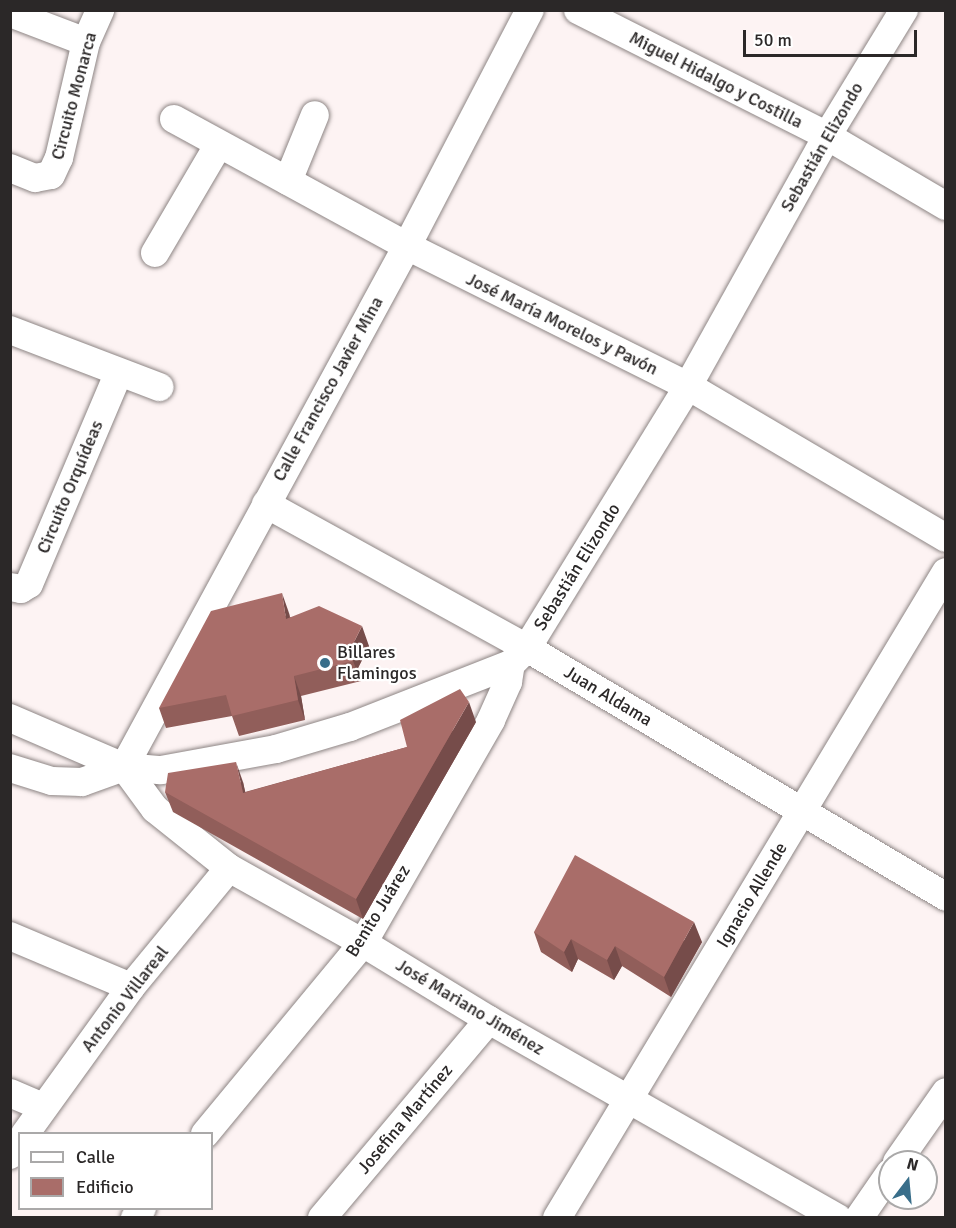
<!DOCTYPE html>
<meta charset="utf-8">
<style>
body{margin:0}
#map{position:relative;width:956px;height:1228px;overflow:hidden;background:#fdf3f3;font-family:Signika,sans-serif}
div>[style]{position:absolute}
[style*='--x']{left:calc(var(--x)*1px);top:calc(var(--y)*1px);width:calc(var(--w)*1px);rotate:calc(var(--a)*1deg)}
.roads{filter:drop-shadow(0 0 2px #8d8584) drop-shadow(0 0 2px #8d8584)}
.minor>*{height:28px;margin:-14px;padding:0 14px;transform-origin:14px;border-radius:14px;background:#fff}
.wall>*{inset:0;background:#915e5a}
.shaded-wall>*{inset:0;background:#764c4a}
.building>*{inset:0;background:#a96d69}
.dots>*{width:16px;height:16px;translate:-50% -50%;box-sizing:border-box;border:3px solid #fff;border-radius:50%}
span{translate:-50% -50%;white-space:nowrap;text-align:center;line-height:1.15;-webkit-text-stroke:4.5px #fff;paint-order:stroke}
.street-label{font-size:18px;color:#2b2828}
.poi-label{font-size:18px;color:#2b2828}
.left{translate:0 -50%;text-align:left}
.frame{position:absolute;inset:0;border:12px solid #2b2828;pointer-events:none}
.legend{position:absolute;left:18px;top:1132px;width:195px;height:78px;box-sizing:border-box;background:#fff;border:2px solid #aaa9a9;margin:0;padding:8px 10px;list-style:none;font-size:18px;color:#2b2828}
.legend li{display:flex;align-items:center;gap:12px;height:30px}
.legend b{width:30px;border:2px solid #aaa9a9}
.north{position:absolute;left:878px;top:1150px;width:60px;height:60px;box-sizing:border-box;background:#fff;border:2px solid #aaa9a9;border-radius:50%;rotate:16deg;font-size:16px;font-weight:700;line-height:24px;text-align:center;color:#2b2828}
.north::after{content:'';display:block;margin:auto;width:21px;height:27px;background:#396e8a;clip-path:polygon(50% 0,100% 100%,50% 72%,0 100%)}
.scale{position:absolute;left:743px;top:30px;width:174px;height:27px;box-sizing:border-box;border:3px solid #2b2828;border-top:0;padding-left:8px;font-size:18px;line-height:21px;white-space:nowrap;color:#2b2828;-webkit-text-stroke:4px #fff;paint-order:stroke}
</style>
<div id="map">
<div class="roads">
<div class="minor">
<i style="--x:578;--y:10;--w:279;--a:26.8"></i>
<i style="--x:827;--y:136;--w:138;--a:30.5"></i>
<i style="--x:10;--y:13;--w:81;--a:20.9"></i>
<i style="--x:174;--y:119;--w:265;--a:28.6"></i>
<i style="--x:407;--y:246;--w:314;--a:26.5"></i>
<i style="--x:688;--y:386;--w:299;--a:30.5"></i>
<i style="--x:10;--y:168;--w:27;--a:22"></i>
<i style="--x:35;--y:178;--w:16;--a:-11"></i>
<i style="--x:51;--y:175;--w:19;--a:-65"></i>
<i style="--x:59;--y:158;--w:119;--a:-76.9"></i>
<i style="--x:86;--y:42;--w:35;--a:-66"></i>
<i style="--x:288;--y:181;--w:71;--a:-67.8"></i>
<i style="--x:155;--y:253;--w:126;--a:-59.6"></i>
<i style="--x:10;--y:330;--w:160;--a:20.9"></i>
<i style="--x:266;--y:504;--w:298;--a:28.9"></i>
<i style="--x:527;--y:648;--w:487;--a:30.7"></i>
<i style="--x:10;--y:587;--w:11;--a:10"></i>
<i style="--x:21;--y:589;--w:9;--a:-32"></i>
<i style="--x:29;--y:584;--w:230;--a:-67"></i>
<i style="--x:10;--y:718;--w:124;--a:23.3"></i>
<i style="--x:124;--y:767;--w:37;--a:5"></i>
<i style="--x:161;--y:770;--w:117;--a:-10.3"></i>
<i style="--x:276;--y:749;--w:77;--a:-16.6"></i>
<i style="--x:350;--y:727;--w:173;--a:-21.4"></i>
<i style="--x:511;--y:664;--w:23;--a:-45"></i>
<i style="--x:527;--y:648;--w:308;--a:-58.4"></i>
<i style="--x:688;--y:386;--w:286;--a:-60.9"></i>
<i style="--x:827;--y:136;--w:148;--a:-58.6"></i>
<i style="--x:124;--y:767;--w:593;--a:-61.49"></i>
<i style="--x:407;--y:246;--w:266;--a:-62.5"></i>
<i style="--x:124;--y:767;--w:52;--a:53.6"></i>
<i style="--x:155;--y:809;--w:95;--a:38.6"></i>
<i style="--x:229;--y:868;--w:154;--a:29.2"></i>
<i style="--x:363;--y:943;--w:148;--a:31.4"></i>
<i style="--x:489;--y:1020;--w:401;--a:29.6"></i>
<i style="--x:10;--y:768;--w:44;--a:17.2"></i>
<i style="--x:52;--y:781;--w:30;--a:2"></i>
<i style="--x:82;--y:782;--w:45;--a:-19.7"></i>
<i style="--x:10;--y:936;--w:131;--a:22.9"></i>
<i style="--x:10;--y:1093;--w:36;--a:23"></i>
<i style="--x:25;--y:1134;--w:181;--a:-54.2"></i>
<i style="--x:131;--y:987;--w:154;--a:-50.5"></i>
<i style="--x:205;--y:1134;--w:248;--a:-50.4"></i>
<i style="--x:363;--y:943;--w:257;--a:-60.1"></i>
<i style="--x:491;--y:720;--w:42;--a:-65.9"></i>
<i style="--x:508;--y:682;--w:18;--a:-81"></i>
<i style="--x:10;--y:1155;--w:16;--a:-52"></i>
<i style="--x:897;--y:1162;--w:85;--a:-55"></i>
<i style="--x:135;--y:1218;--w:12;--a:-55"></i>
<i style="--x:322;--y:1218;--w:259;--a:-49.9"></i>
<i style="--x:557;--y:1218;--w:754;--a:-58.95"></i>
<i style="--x:859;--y:1218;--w:55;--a:-55.4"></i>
</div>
</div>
<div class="wall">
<i style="clip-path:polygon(289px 613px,290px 617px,369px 646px,358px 668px,361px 681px,301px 696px,305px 720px,239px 736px,232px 716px,166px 728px,159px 708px)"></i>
<i style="clip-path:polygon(476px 722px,363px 919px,173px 812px,165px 792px,243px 782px,245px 792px,407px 747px)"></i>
<i style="clip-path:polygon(534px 932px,702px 942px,671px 997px,622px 966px,614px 980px,578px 959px,572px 972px,541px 952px)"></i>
</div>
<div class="shaded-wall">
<i style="clip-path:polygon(282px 593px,289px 613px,293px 639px,286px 619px)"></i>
<i style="clip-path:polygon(362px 626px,369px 646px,358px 668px,361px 681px,353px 661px,351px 648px)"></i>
<i style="clip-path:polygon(294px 676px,301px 696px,305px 720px,298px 700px)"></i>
<i style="clip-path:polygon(469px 702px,476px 722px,363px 919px,356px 899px)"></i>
<i style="clip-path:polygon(236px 762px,243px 782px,250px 813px,243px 793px)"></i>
<i style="clip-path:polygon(694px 922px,702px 942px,671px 997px,664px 977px)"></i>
<i style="clip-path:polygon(571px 939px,578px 959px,572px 972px,564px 952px)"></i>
<i style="clip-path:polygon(615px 946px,622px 966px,614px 980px,607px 960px)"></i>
</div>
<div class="building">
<i style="clip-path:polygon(282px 593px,286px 619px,319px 606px,362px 626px,351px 648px,353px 661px,294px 676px,298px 700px,232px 716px,226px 695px,159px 708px,211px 611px)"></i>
<i style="clip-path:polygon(460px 689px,469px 702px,356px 899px,165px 792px,168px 773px,236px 762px,243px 793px,407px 747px,400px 720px)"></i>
<i style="clip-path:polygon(575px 855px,694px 922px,664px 977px,615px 946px,607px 960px,571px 939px,564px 952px,534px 932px)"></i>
</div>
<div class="dots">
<i style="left:325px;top:663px;background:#396e8a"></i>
</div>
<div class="street-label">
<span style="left:716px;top:80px;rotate:27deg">Miguel Hidalgo y Costilla</span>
<span style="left:74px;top:96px;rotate:-75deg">Circuito Monarca</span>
<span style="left:822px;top:147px;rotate:-60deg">Sebastián Elizondo</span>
<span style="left:562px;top:324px;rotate:26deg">José María Morelos y Pavón</span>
<span style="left:328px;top:389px;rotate:-61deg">Calle Francisco Javier Mina</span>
<span style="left:70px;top:487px;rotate:-67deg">Circuito Orquídeas</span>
<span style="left:577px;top:567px;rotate:-58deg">Sebastián Elizondo</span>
<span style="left:608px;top:696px;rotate:31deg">Juan Aldama</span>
<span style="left:752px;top:895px;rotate:-59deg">Ignacio Allende</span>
<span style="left:378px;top:911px;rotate:-58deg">Benito Juárez</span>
<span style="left:125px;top:999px;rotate:-52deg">Antonio Villareal</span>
<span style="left:470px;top:1007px;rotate:31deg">José Mariano Jiménez</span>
<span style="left:405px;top:1119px;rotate:-50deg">Josefina Martínez</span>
</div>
<div class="poi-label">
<span class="left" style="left:337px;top:663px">Billares<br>Flamingos</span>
</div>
<div class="frame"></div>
<ul class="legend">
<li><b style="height:8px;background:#fff"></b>Calle</li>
<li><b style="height:16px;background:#a96d69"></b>Edificio</li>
</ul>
<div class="north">N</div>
<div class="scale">50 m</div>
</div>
